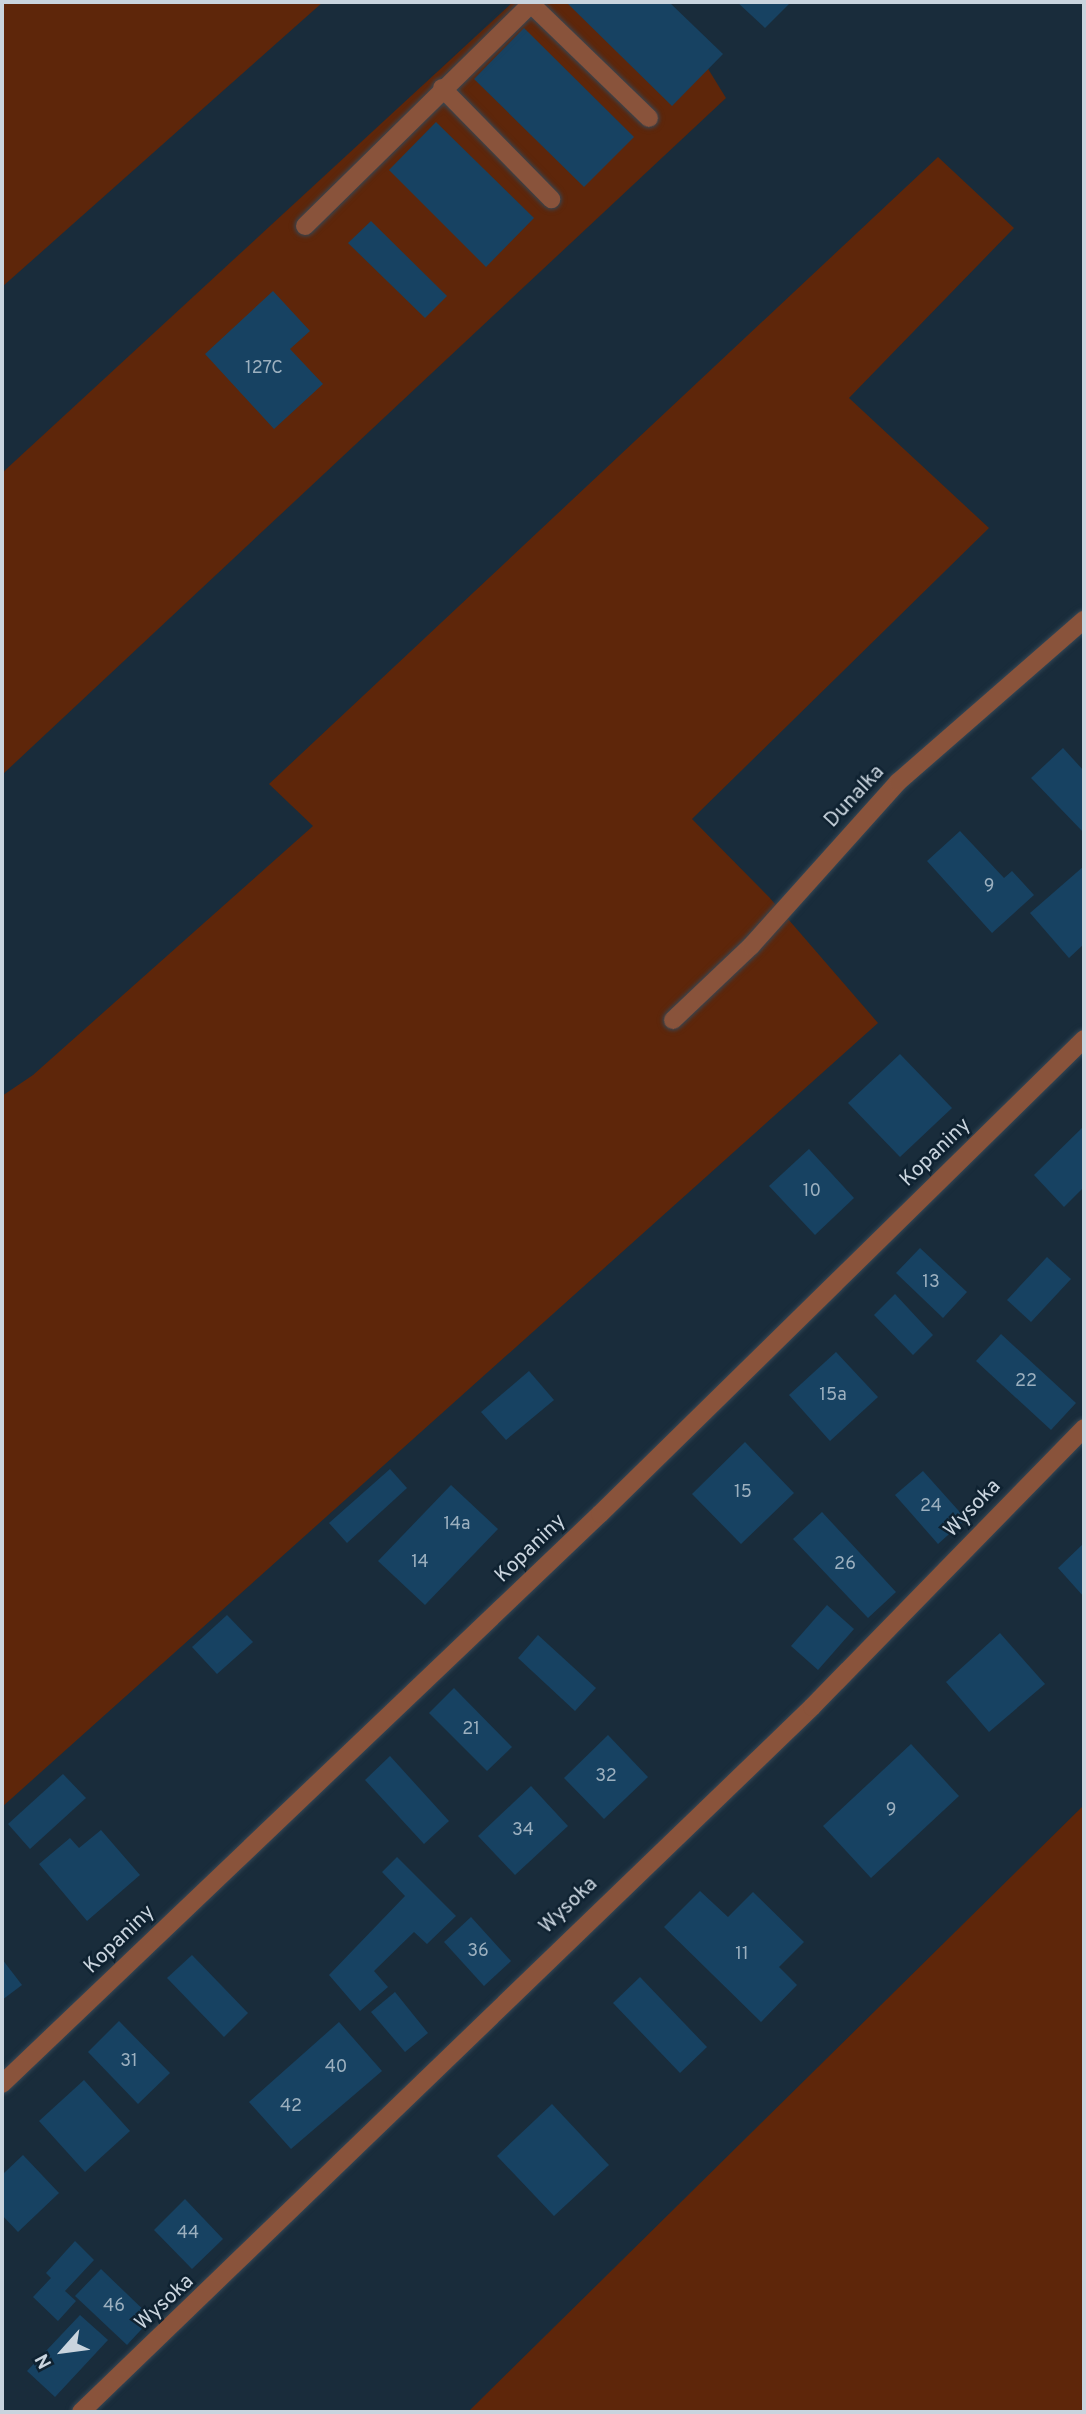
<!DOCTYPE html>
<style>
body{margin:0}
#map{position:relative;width:1086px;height:2414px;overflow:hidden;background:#192c3b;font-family:Overpass,sans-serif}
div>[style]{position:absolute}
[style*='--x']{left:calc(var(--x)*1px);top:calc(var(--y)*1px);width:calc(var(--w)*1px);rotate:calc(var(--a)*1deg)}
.green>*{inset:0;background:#5e260a}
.building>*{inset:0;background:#174262}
.roads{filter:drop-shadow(0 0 2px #354755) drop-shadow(0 0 2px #354755)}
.service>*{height:18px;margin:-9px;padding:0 9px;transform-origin:9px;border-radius:9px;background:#89533b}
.minor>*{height:18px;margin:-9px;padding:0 9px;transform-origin:9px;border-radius:9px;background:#89533b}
span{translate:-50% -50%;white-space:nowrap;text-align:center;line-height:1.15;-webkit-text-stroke:5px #0f2231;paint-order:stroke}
.number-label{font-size:18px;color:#9cb0bf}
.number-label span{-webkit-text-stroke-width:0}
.street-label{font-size:21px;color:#c9d4de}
.frame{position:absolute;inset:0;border:4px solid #c9d4de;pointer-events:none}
.north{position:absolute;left:28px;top:2316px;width:70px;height:70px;-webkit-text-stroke:5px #0f2231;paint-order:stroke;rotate:242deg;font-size:19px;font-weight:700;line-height:28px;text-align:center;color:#c9d4de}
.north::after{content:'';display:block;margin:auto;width:24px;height:32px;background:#c9d4de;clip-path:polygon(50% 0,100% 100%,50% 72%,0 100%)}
</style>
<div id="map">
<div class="green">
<i style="clip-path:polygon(2px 2px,323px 2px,2px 287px)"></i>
<i style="clip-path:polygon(513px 2px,667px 2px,726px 98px,2px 775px,2px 473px)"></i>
<i style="clip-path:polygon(938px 157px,1014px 228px,849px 398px,989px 528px,692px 819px,769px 897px,878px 1023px,2px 1807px,2px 1096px,33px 1075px,313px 826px,269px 784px)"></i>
<i style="clip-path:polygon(1084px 1805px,1084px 2412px,468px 2412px)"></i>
</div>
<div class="building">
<i style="clip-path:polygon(566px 2px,669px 2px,723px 54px,672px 106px)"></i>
<i style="clip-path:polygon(737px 2px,791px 2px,765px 28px)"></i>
<i style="clip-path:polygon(524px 28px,634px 137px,584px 187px,474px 79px)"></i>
<i style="clip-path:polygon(436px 122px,534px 218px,486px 267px,389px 170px)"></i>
<i style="clip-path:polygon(371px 221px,447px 296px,425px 318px,348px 243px)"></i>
<i style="clip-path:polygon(273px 291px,310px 331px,290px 349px,323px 384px,274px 429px,205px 354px)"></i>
<i style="clip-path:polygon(1063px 748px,1084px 771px,1084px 833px,1031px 778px)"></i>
<i style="clip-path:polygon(960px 831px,1004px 878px,1012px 871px,1034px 895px,992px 933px,927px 861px)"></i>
<i style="clip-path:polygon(1084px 866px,1084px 944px,1069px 958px,1030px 913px)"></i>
<i style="clip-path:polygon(900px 1054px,952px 1108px,900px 1157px,848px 1103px)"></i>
<i style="clip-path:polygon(1084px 1126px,1084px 1187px,1064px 1207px,1034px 1175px)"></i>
<i style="clip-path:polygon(809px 1149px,854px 1198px,815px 1235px,769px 1186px)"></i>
<i style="clip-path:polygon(920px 1248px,967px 1292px,943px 1318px,896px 1273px)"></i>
<i style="clip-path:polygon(1047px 1257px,1071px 1279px,1031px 1322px,1007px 1300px)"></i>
<i style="clip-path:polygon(895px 1294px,933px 1335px,913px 1355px,874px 1315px)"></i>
<i style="clip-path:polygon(1001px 1334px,1076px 1403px,1051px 1430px,976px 1361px)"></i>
<i style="clip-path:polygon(836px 1352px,878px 1397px,830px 1441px,789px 1395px)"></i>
<i style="clip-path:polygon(529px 1371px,554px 1400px,506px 1440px,481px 1412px)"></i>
<i style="clip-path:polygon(745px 1442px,794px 1493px,741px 1544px,692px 1494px)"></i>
<i style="clip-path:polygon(390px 1469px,407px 1488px,347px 1543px,329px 1523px)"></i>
<i style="clip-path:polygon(923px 1471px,966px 1519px,938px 1544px,895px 1495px)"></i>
<i style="clip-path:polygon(451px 1485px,498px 1529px,425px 1605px,378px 1561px)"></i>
<i style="clip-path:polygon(822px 1512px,896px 1592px,868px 1618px,793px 1539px)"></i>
<i style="clip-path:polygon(1084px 1543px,1084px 1597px,1058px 1568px)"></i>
<i style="clip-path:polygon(827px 1605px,854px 1629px,818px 1670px,791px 1646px)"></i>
<i style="clip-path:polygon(227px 1615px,253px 1642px,217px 1674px,192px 1647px)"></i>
<i style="clip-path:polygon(1000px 1633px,1045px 1684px,989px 1732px,946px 1682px)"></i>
<i style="clip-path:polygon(538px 1635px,596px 1688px,575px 1711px,518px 1658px)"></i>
<i style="clip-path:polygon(454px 1688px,512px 1747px,487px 1771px,429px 1713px)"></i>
<i style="clip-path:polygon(608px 1735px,648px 1777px,604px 1819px,564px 1778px)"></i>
<i style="clip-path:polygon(911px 1744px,959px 1796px,871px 1878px,823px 1826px)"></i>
<i style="clip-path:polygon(390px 1756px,449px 1821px,424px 1844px,365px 1780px)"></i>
<i style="clip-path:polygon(63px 1774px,86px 1798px,30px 1849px,8px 1824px)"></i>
<i style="clip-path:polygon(531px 1786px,568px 1826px,515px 1875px,478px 1836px)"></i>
<i style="clip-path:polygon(101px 1830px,140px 1875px,87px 1921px,39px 1864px,70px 1838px,79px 1848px)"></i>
<i style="clip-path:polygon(397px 1857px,456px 1916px,427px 1944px,414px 1932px,374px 1971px,388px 1987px,360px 2011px,329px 1975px,405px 1896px,382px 1872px)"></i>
<i style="clip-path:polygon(700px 1891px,728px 1917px,753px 1892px,804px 1942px,779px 1967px,797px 1985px,761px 2022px,664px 1927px)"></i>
<i style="clip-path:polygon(471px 1917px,511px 1961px,484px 1986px,444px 1942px)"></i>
<i style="clip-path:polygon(192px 1955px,248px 2013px,224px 2037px,167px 1978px)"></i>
<i style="clip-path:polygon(2px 1959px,22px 1985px,2px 2000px)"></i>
<i style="clip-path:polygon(640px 1977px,707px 2047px,680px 2073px,613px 2003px)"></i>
<i style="clip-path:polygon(395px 1992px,428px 2033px,405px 2052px,371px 2012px)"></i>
<i style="clip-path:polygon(119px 2021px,170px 2073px,138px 2104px,88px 2052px)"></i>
<i style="clip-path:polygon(339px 2022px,382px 2071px,291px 2149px,249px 2102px)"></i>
<i style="clip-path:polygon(84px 2080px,130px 2131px,85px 2172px,39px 2121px)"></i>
<i style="clip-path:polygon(552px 2104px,609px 2165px,554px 2216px,497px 2156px)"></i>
<i style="clip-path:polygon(23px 2155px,59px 2193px,18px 2232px,2px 2215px,2px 2175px)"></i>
<i style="clip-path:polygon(185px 2199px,223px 2239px,192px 2269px,154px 2230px)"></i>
<i style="clip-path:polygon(75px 2241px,94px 2260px,65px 2291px,76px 2301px,58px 2321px,33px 2297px,51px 2278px,46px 2273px)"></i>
<i style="clip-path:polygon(101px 2269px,152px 2318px,127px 2345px,75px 2296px)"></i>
<i style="clip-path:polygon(80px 2315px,108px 2340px,55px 2397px,27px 2371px)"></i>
</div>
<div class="roads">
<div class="service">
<i style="--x:531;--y:4;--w:164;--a:44"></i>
<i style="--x:442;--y:88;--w:156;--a:45.5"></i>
<i style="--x:305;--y:226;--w:320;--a:-44.5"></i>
</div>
<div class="minor">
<i style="--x:673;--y:1020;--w:108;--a:-43.5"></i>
<i style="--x:751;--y:946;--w:220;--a:-48.1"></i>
<i style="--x:898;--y:782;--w:247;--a:-41.1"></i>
<i style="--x:2;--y:2084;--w:826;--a:-43.63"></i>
<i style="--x:600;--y:1514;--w:678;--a:-44.46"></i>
<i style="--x:81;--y:2412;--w:1016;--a:-43.96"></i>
<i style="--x:812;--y:1707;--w:390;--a:-45.7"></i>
</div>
</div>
<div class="number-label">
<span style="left:264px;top:369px">127C</span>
<span style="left:989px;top:887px">9</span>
<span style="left:812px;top:1192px">10</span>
<span style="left:931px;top:1283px">13</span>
<span style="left:1026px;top:1382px">22</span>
<span style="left:833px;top:1396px">15a</span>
<span style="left:743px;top:1493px">15</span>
<span style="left:931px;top:1507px">24</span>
<span style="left:457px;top:1525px">14a</span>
<span style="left:420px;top:1563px">14</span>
<span style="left:845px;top:1565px">26</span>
<span style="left:471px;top:1730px">21</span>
<span style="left:606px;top:1777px">32</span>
<span style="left:891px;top:1811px">9</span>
<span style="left:523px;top:1831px">34</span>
<span style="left:478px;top:1952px">36</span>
<span style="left:742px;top:1955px">11</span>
<span style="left:129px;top:2062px">31</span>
<span style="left:336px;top:2068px">40</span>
<span style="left:291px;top:2107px">42</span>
<span style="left:188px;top:2234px">44</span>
<span style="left:114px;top:2307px">46</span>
</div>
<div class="street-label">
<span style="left:855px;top:797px;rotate:-47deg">Dunalka</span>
<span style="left:936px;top:1153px;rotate:-44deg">Kopaniny</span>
<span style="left:973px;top:1509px;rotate:-46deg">Wysoka</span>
<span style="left:531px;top:1549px;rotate:-44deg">Kopaniny</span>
<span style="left:569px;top:1906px;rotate:-44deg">Wysoka</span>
<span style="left:120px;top:1940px;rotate:-44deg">Kopaniny</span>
<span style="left:165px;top:2303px;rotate:-43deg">Wysoka</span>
</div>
<div class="frame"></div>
<div class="north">N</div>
</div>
